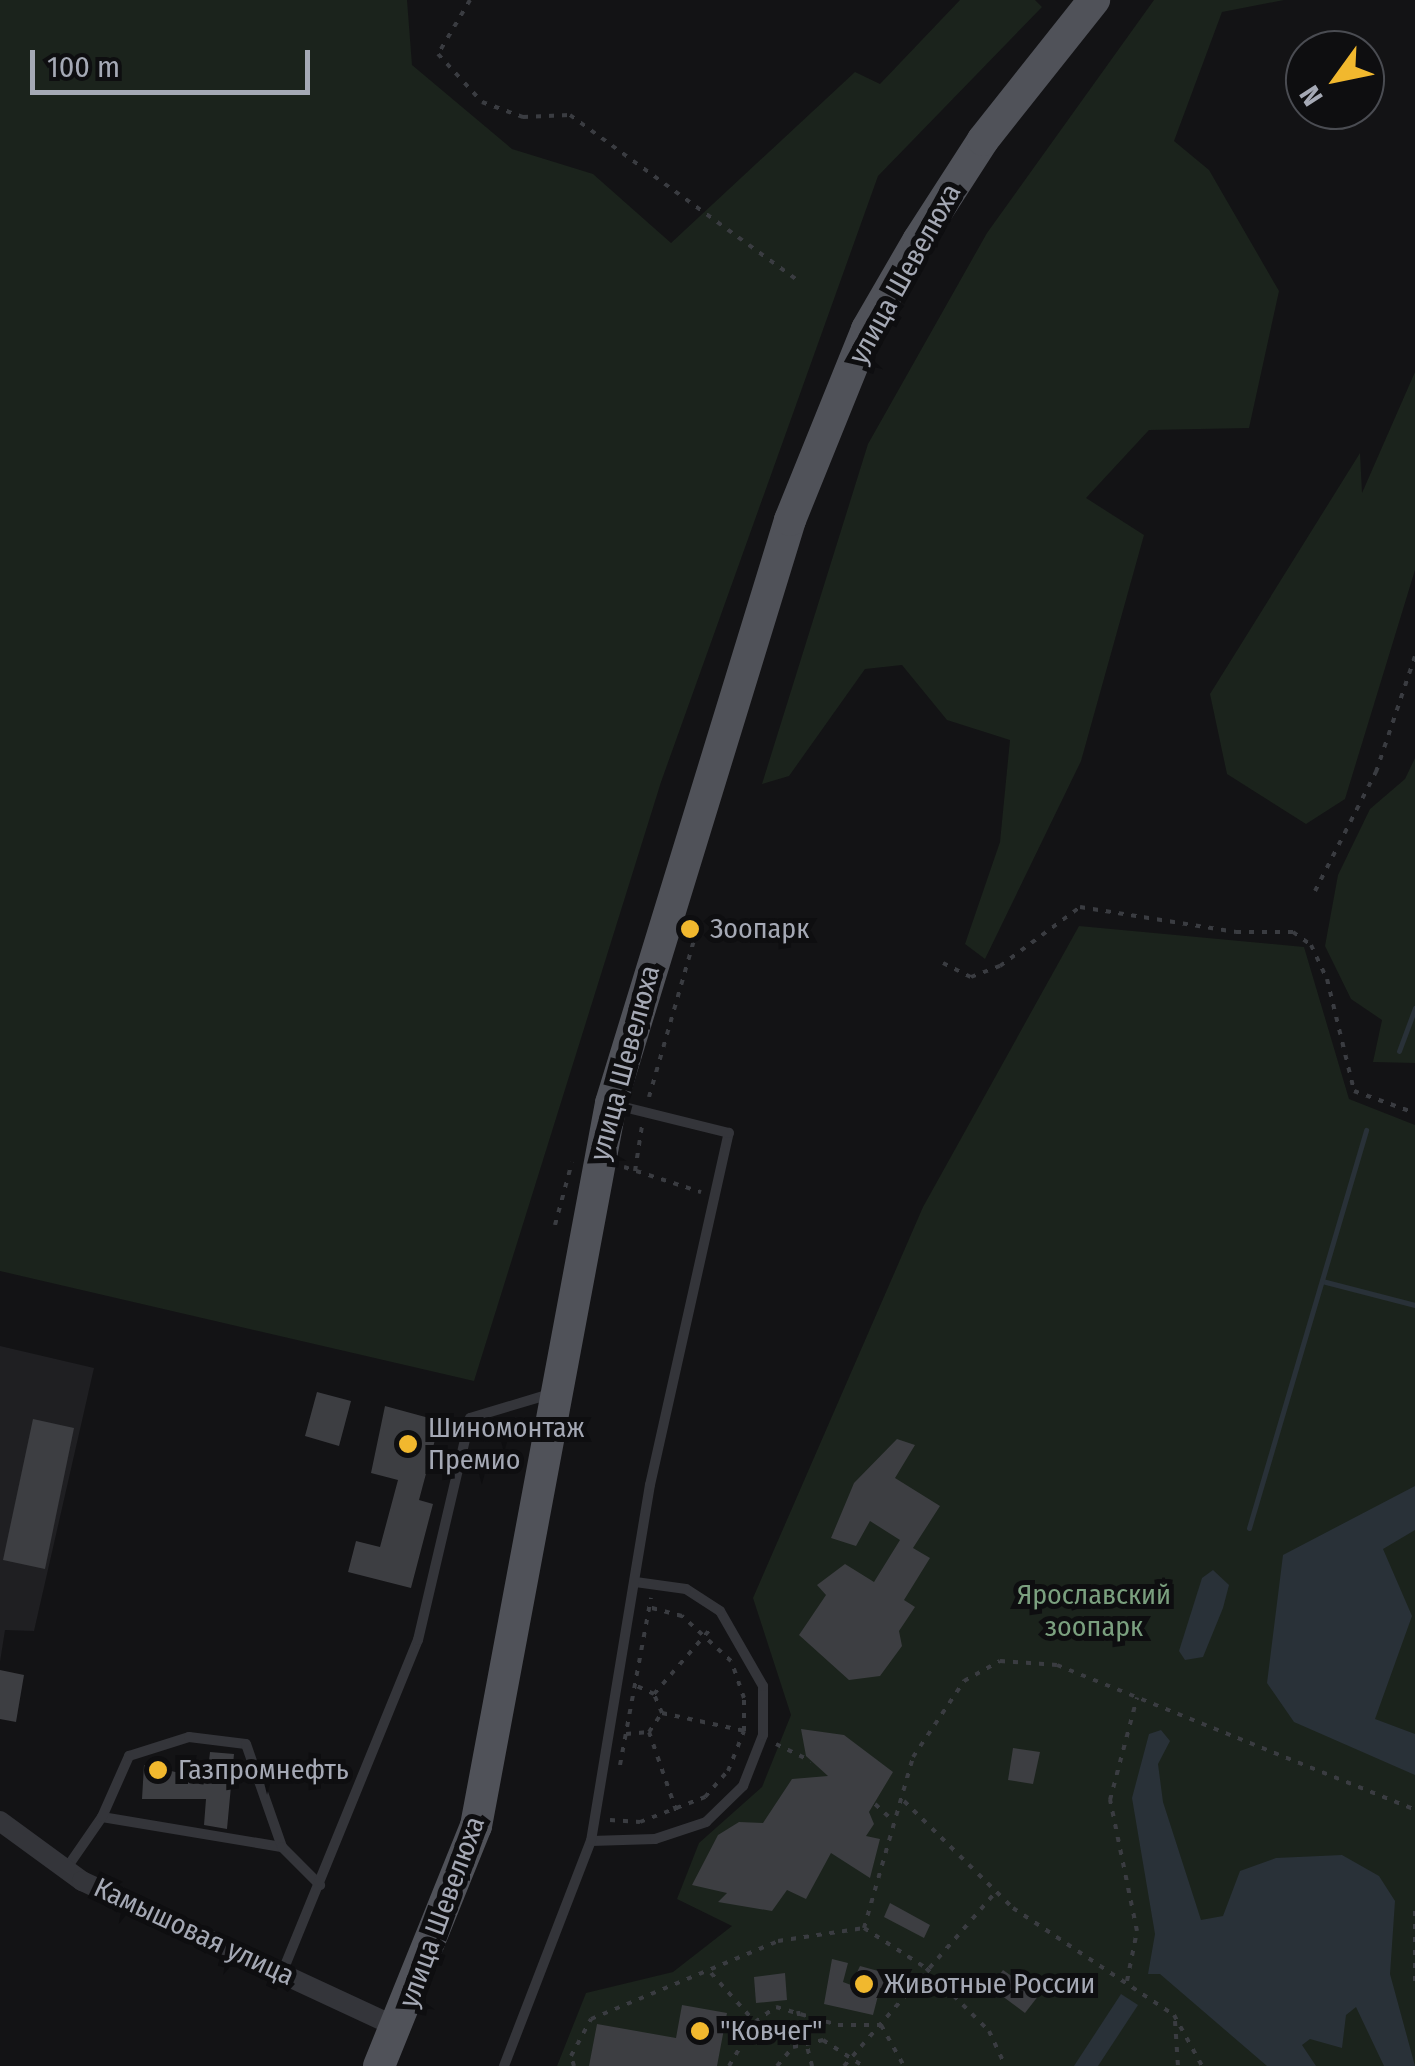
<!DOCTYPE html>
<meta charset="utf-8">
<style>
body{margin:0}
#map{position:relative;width:1415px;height:2066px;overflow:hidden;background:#131315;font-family:"Fira Sans Condensed",sans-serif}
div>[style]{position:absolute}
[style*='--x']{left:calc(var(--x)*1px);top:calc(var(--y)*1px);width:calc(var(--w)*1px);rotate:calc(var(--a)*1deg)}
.built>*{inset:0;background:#1f1f22}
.green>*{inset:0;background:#1b231c}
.water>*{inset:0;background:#293138}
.stream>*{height:5px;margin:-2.5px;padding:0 2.5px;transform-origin:2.5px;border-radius:2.5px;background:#293138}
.building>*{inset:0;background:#3d3e42}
.path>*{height:4px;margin-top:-2px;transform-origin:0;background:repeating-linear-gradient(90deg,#3a3c41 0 5px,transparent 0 13px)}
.lane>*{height:10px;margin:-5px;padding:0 5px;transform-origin:5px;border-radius:5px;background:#34353a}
.street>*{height:20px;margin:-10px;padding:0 10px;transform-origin:10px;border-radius:10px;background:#34353a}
.primary>*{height:32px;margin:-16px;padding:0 16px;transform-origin:16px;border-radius:16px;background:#505259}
.dots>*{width:28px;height:28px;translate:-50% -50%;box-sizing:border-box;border:5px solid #0e0e10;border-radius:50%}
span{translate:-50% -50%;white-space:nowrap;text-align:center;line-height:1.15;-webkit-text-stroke:10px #0e0e10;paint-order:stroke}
.street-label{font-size:28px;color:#a5a9b5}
.poi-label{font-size:28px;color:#a5a9b5}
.left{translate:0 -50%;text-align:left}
.park-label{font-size:28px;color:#7ba07f}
.north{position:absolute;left:1285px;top:30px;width:100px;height:100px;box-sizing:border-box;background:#0e0e10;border:2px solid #4a4c52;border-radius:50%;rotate:237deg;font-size:28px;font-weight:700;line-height:40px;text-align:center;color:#a5a9b5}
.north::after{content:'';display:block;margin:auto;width:35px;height:45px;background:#f1b82e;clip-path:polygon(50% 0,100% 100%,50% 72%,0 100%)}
.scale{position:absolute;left:30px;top:50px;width:280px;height:45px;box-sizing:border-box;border:5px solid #a5a9b5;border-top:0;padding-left:12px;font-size:30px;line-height:35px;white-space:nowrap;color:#a5a9b5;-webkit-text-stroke:8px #0e0e10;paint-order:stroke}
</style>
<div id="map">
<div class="built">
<i style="clip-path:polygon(0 1346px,94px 1368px,34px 1631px,5px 1630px,0 1662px)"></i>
</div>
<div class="green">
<i style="clip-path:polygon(0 0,407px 0,412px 65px,512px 149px,593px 174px,671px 243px,855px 72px,880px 84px,960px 0,1035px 0,1042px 7px,878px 176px,661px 782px,474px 1381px,0 1271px)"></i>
<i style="clip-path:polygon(1154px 0,1284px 0,1222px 12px,1174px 141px,1209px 170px,1279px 291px,1249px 428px,1149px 430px,1086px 498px,1144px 535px,1081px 761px,985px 959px,965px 944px,1000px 842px,1010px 740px,947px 720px,902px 665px,865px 669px,789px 776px,762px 784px,868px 444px,987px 233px)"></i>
<i style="clip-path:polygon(1415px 372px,1415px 570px,1345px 799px,1306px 824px,1227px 774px,1210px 694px,1360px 453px,1362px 493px)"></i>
<i style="clip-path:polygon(1415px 758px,1415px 1063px,1373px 1062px,1382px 1020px,1351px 999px,1325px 946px,1338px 875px,1370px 809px,1405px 779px)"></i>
<i style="clip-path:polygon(1079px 926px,1304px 947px,1349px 1099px,1415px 1125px,1415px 2066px,557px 2066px,586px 1993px,673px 1972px,732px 1926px,677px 1899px,699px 1843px,762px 1787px,791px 1715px,753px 1598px,923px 1207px)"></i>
</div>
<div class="water">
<i style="clip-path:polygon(1415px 1486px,1415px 1530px,1383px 1549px,1412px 1616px,1375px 1719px,1415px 1734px,1415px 1775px,1294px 1722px,1267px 1683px,1283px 1555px)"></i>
<i style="clip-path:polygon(1213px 1570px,1229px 1585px,1223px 1608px,1203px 1657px,1185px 1660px,1179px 1651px,1202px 1578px)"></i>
<i style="clip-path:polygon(1161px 1730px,1170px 1741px,1158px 1764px,1163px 1802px,1201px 1920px,1223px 1916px,1240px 1871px,1276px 1858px,1342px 1855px,1379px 1876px,1395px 1901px,1390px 1974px,1415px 2066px,1384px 2066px,1356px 2007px,1346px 2015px,1342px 2048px,1310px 2039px,1302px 2045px,1316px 2066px,1267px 2066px,1160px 1974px,1148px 1974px,1155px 1934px,1132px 1798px,1149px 1734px)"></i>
<i style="clip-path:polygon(1121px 1994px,1138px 2005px,1098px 2066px,1074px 2066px)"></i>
</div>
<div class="stream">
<i style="--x:1399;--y:1051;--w:46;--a:-69.6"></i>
<i style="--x:1322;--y:1281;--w:96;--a:14.5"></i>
<i style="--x:1249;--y:1528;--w:415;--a:-73.6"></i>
</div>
<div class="building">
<i style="clip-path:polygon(317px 1392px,351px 1401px,339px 1446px,305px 1436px)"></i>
<i style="clip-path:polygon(385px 1406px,440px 1421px,419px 1500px,433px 1504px,411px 1588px,348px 1572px,356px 1541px,380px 1547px,398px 1480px,371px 1473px)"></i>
<i style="clip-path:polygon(33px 1419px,74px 1428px,45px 1569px,3px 1560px)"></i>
<i style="clip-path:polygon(897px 1439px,915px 1445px,895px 1478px,940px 1506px,913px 1548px,930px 1558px,904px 1600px,915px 1607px,899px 1631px,902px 1646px,880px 1676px,849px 1680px,799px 1635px,826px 1595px,817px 1585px,845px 1564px,874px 1582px,900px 1540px,870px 1521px,856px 1546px,831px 1538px,854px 1483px)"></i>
<i style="clip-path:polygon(0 1670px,24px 1675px,16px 1722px,0 1719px)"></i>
<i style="clip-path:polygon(801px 1729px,844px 1735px,893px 1772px,869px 1812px,874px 1824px,866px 1836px,880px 1839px,870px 1878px,831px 1853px,806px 1899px,787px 1890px,772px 1911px,718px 1902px,727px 1893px,692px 1885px,718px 1835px,739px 1822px,763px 1823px,792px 1779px,828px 1776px,806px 1756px)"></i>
<i style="clip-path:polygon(1013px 1748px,1040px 1752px,1033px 1784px,1008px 1780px)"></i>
<i style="clip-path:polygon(210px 1752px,234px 1754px,227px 1829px,204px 1825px,206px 1799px,142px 1799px,144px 1765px,207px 1779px)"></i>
<i style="clip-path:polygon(890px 1903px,930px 1925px,924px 1938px,884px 1917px)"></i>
<i style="clip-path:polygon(832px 1959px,848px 1963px,843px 1982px,851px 1985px,860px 1966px,900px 1977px,896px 1991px,880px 1988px,873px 2015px,824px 2004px)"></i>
<i style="clip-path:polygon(1003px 1970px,1039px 1995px,1025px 2013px,990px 1987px)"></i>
<i style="clip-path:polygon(785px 1973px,787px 2000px,756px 2003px,754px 1977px)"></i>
<i style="clip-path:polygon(682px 2005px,727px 2013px,717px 2066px,589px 2066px,597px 2024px,676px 2038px)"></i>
</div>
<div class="path">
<i style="--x:470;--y:0;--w:63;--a:120.7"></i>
<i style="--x:438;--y:54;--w:65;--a:47.5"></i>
<i style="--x:482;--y:102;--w:44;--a:20.1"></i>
<i style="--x:523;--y:117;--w:47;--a:-2.4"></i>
<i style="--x:570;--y:115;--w:284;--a:36"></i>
<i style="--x:1315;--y:891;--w:134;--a:-62.9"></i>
<i style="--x:1376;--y:772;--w:122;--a:-71.4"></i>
<i style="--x:943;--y:963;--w:31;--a:27"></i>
<i style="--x:971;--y:977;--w:31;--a:-21"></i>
<i style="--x:1000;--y:966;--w:99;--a:-36.4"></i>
<i style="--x:1080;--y:907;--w:158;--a:9.1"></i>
<i style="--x:1236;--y:932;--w:57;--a:0"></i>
<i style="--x:1293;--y:932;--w:22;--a:36"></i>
<i style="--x:1311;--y:945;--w:38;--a:65"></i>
<i style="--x:1327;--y:979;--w:115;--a:76.4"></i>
<i style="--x:1354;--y:1091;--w:65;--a:19.8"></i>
<i style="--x:649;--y:1097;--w:174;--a:-74"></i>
<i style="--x:624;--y:1167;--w:81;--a:18"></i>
<i style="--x:635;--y:1171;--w:46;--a:-81.2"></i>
<i style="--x:555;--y:1225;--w:65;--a:-74.9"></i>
<i style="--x:654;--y:1694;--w:90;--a:-49.1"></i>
<i style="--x:662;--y:1713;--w:85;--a:12.2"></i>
<i style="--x:649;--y:1732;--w:86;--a:70.9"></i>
<i style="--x:626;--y:1734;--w:23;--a:-5"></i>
<i style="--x:649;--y:1732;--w:23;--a:-56"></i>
<i style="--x:662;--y:1713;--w:21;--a:-113"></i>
<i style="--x:654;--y:1694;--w:21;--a:-155"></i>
<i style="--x:776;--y:1744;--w:39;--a:26"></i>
<i style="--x:620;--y:1765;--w:170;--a:-79.5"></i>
<i style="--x:904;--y:1801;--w:153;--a:44.5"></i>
<i style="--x:1013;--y:1908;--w:193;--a:33.6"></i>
<i style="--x:1174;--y:2015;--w:58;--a:61.2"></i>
<i style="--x:875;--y:1804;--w:25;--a:43"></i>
<i style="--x:610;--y:1820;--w:30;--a:4"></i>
<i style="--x:640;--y:1822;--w:70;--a:-21"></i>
<i style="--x:705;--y:1797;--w:35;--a:-49"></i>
<i style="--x:728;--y:1771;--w:43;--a:-68.2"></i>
<i style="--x:744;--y:1731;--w:33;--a:-90"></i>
<i style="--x:744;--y:1698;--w:39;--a:-109"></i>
<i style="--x:731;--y:1661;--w:67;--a:-137.4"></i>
<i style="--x:682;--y:1616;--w:34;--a:-165"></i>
<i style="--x:1415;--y:1911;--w:72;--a:90"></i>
<i style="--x:864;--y:1928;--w:74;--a:32.8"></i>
<i style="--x:926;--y:1968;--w:89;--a:45"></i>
<i style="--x:989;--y:2031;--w:38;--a:65"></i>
<i style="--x:711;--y:1973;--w:66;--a:48.1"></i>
<i style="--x:1127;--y:1981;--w:51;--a:-78.7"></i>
<i style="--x:1137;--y:1931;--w:134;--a:-101.6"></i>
<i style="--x:1110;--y:1800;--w:106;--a:-75.2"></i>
<i style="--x:798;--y:2011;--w:57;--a:75.7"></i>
<i style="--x:1175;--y:2021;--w:45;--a:86.2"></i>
<i style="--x:574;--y:2066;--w:10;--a:-107"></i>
<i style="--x:571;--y:2056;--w:42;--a:-61.6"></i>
<i style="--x:591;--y:2019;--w:203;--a:-22.6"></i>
<i style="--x:778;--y:1941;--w:87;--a:-8.6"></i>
<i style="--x:864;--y:1928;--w:178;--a:-74"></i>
<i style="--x:913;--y:1757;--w:92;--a:-56.1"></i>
<i style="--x:964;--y:1681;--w:41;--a:-29.1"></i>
<i style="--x:1000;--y:1661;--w:57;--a:4"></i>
<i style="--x:1057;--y:1665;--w:386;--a:22"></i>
<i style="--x:729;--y:2066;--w:51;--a:-59.4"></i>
<i style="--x:755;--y:2022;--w:26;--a:-36"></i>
<i style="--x:776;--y:2007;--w:65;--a:16.2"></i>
<i style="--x:838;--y:2025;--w:43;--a:0"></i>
<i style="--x:881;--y:2025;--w:47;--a:60.7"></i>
<i style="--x:777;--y:2066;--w:25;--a:-50"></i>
<i style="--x:793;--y:2047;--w:31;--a:-13"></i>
<i style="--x:823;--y:2040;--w:48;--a:33"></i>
<i style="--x:844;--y:2066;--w:230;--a:-48.9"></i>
</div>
<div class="lane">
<i style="--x:102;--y:1817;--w:182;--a:9.5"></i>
<i style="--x:591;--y:1841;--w:64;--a:-1.8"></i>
<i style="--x:655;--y:1839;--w:54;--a:-18.4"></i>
<i style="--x:706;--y:1822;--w:52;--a:-44.2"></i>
<i style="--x:743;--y:1786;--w:55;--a:-68.6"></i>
<i style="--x:763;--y:1735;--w:49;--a:-90"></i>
<i style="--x:763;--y:1686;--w:86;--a:-119.8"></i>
<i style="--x:720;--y:1611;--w:40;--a:-147.1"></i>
<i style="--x:686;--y:1589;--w:51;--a:-172.2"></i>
<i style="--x:66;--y:1869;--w:63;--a:-55.3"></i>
<i style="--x:102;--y:1817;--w:67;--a:-66.1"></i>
<i style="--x:129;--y:1756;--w:63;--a:-17.6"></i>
<i style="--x:189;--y:1737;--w:57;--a:7"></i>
<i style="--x:246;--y:1744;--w:109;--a:70.7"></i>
<i style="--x:282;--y:1847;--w:54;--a:45"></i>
<i style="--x:282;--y:1973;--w:360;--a:-67.8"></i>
<i style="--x:418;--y:1640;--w:228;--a:-76.8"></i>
<i style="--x:470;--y:1418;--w:84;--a:-16.7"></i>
<i style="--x:504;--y:2066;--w:241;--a:-68.9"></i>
<i style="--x:591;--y:1841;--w:361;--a:-80.6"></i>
<i style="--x:650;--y:1485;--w:361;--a:-77.4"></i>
<i style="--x:729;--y:1133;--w:116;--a:-166.1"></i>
</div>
<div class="street">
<i style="--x:0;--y:1821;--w:102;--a:36.2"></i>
<i style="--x:82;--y:1881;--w:349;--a:24.9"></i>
</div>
<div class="primary">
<i style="--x:379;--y:2066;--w:259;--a:-68"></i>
<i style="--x:476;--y:1826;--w:735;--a:-79.42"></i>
<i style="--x:611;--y:1103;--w:610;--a:-72.93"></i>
<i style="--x:790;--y:520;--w:206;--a:-68"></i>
<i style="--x:867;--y:329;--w:102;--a:-59.9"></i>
<i style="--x:918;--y:241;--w:120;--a:-57.2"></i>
<i style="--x:983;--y:140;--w:179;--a:-51.6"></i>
</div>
<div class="dots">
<i style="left:690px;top:929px;background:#f1b82e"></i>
<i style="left:408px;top:1444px;background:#f1b82e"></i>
<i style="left:158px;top:1770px;background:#f1b82e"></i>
<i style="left:864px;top:1984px;background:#f1b82e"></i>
<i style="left:700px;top:2031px;background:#f1b82e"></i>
</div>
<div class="street-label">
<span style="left:905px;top:274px;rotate:-61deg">улица Шевелюха</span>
<span style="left:625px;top:1063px;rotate:-75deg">улица Шевелюха</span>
<span style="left:442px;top:1912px;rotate:-70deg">улица Шевелюха</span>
<span style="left:194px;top:1932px;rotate:25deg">Камышовая улица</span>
</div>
<div class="poi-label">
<span class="left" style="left:710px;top:929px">Зоопарк</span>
<span class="left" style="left:428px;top:1444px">Шиномонтаж<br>Премио</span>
<span class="left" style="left:178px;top:1770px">Газпромнефть</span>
<span class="left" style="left:884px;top:1984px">Животные России</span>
<span class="left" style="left:720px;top:2031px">"Ковчег"</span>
</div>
<div class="park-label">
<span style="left:1094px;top:1611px">Ярославский<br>зоопарк</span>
</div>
<div class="north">N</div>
<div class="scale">100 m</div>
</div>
